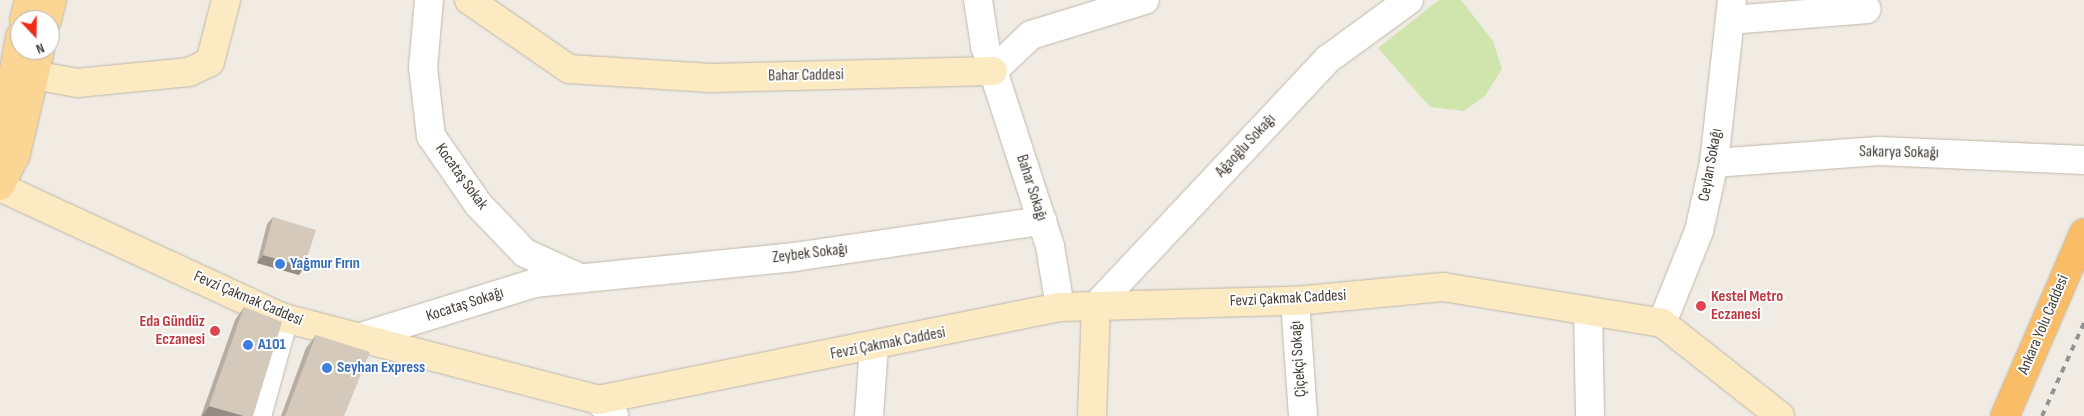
<!DOCTYPE html>
<meta charset="utf-8">
<style>
body{margin:0}
#map{position:relative;width:2084px;height:416px;overflow:hidden;background:#f1ece3;font-family:"Sofia Sans Condensed",sans-serif}
div>[style]{position:absolute}
[style*='--x']{left:calc(var(--x)*1px);top:calc(var(--y)*1px);width:calc(var(--w)*1px);rotate:calc(var(--a)*1deg)}
.green>*{inset:0;background:#cfe5ad}
.roads{filter:drop-shadow(0 0 1px #bfb6a9) drop-shadow(0 0 1px #bfb6a9)}
.street>*{height:28px;margin:-14px;padding:0 14px;transform-origin:14px;border-radius:14px;background:#fff}
.secondary>*{height:28px;margin:-14px;padding:0 14px;transform-origin:14px;border-radius:14px;background:#fceac2}
.primary>*{height:28px;margin:-14px;padding:0 14px;transform-origin:14px;border-radius:14px;background:#fbd593}
.highway>*{height:28px;margin:-14px;padding:0 14px;transform-origin:14px;border-radius:14px;background:#f9bd67}
.rail>*{height:4px;margin-top:-2px;transform-origin:0;background:repeating-linear-gradient(90deg,#939393 0 6px,transparent 0 12px)}
.wall>*{inset:0;background:#b7ada2}
.shaded-wall>*{inset:0;background:#958d84}
.building>*{inset:0;background:#d5c9bc}
.dots>*{width:14px;height:14px;translate:-50% -50%;box-sizing:border-box;border:2px solid #fff;border-radius:50%}
span{translate:-50% -50%;white-space:nowrap;text-align:center;line-height:1.15;-webkit-text-stroke:4px #fff;paint-order:stroke}
.street-label{font-size:16px;color:#433c34}
.shop-label{font-size:16px;color:#366cbe;font-weight:700}
.left{translate:0 -50%;text-align:left}
.health-label{font-size:16px;color:#be3a42;font-weight:700}
.right{translate:-100% -50%;text-align:right}
.north{position:absolute;left:10px;top:10px;width:50px;height:50px;box-sizing:border-box;background:#fff;border:1px solid #b4b1ae;border-radius:50%;rotate:159deg;font-size:14px;font-weight:700;line-height:20px;text-align:center;color:#433c34}
.north::after{content:'';display:block;margin:auto;width:18px;height:22px;background:#f22a19;clip-path:polygon(50% 0,100% 100%,50% 72%,0 100%)}
</style>
<div id="map">
<div class="green">
<i style="clip-path:polygon(1439px 0,1461px 0,1493px 41px,1502px 69px,1485px 96px,1464px 111px,1430px 107px,1378px 48px)"></i>
</div>
<div class="roads">
<div class="street">
<i style="--x:429;--y:0;--w:67;--a:95.1"></i>
<i style="--x:423;--y:67;--w:69;--a:83.4"></i>
<i style="--x:431;--y:136;--w:83;--a:55.3"></i>
<i style="--x:478;--y:204;--w:68;--a:46.2"></i>
<i style="--x:525;--y:253;--w:58;--a:24.4"></i>
<i style="--x:978;--y:0;--w:47;--a:81.3"></i>
<i style="--x:985;--y:46;--w:210;--a:72"></i>
<i style="--x:1050;--y:246;--w:62;--a:80.7"></i>
<i style="--x:1731;--y:20;--w:136;--a:-4.6"></i>
<i style="--x:993;--y:71;--w:52;--a:-43.5"></i>
<i style="--x:1031;--y:35;--w:119;--a:-17.1"></i>
<i style="--x:1714;--y:163;--w:165;--a:-4.2"></i>
<i style="--x:1879;--y:151;--w:205;--a:2.5"></i>
<i style="--x:1295;--y:301;--w:115;--a:86"></i>
<i style="--x:1096;--y:306;--w:339;--a:-46.8"></i>
<i style="--x:1328;--y:59;--w:100;--a:-36.1"></i>
<i style="--x:1588;--y:311;--w:105;--a:88.9"></i>
<i style="--x:1662;--y:323;--w:99;--a:-68.1"></i>
<i style="--x:1699;--y:231;--w:70;--a:-77.6"></i>
<i style="--x:1714;--y:163;--w:164;--a:-83.7"></i>
<i style="--x:354;--y:339;--w:189;--a:-17.2"></i>
<i style="--x:535;--y:283;--w:260;--a:-5.7"></i>
<i style="--x:794;--y:257;--w:251;--a:-8.3"></i>
<i style="--x:598;--y:400;--w:23;--a:45"></i>
<i style="--x:257;--y:416;--w:102;--a:-74.6"></i>
<i style="--x:869;--y:416;--w:69;--a:-85.9"></i>
</div>
<div class="secondary">
<i style="--x:469;--y:0;--w:121;--a:34.6"></i>
<i style="--x:569;--y:69;--w:142;--a:3.6"></i>
<i style="--x:711;--y:78;--w:282;--a:-1.4"></i>
<i style="--x:34;--y:75;--w:44;--a:10.5"></i>
<i style="--x:77;--y:83;--w:113;--a:-5.6"></i>
<i style="--x:189;--y:72;--w:23;--a:-25"></i>
<i style="--x:210;--y:62;--w:64;--a:-75.5"></i>
<i style="--x:0;--y:187;--w:313;--a:24.8"></i>
<i style="--x:284;--y:318;--w:325;--a:14.6"></i>
<i style="--x:598;--y:400;--w:471;--a:-11.4"></i>
<i style="--x:1060;--y:307;--w:235;--a:-1.5"></i>
<i style="--x:1295;--y:301;--w:149;--a:-5.4"></i>
<i style="--x:1443;--y:287;--w:222;--a:9.3"></i>
<i style="--x:1662;--y:323;--w:150;--a:38.2"></i>
<i style="--x:1092;--y:416;--w:110;--a:-87.9"></i>
</div>
<div class="primary">
<i style="--x:24;--y:20;--w:21;--a:-76"></i>
<i style="--x:47;--y:20;--w:21;--a:-76"></i>
<i style="--x:0;--y:147;--w:112;--a:-79.7"></i>
<i style="--x:0;--y:186;--w:36;--a:-63"></i>
<i style="--x:16;--y:154;--w:107;--a:-77"></i>
</div>
<div class="highway">
<i style="--x:2005;--y:416;--w:199;--a:-66.7"></i>
</div>
</div>
<div class="rail">
<i style="--x:2042;--y:416;--w:102;--a:-65.7"></i>
</div>
<div class="wall">
<i style="clip-path:polygon(273px 217px,304px 267px,299px 275px,257px 263px,267px 224px)"></i>
<i style="clip-path:polygon(244px 307px,253px 416px,201px 416px,235px 320px)"></i>
<i style="clip-path:polygon(316px 335px,344px 416px,281px 416px,306px 348px)"></i>
</div>
<div class="shaded-wall">
<i style="clip-path:polygon(263px 255px,304px 267px,299px 275px,257px 263px)"></i>
<i style="clip-path:polygon(209px 406px,244px 416px,202px 416px)"></i>
</div>
<div class="building">
<i style="clip-path:polygon(273px 217px,316px 230px,304px 267px,263px 255px)"></i>
<i style="clip-path:polygon(244px 307px,282px 322px,253px 416px,244px 416px,209px 406px)"></i>
<i style="clip-path:polygon(316px 335px,370px 352px,344px 416px,285px 416px)"></i>
</div>
<div class="dots">
<i style="left:280px;top:264px;background:#3f7fe0"></i>
<i style="left:1701px;top:306px;background:#e0444e"></i>
<i style="left:215px;top:331px;background:#e0444e"></i>
<i style="left:248px;top:345px;background:#3f7fe0"></i>
<i style="left:327px;top:368px;background:#3f7fe0"></i>
</div>
<div class="street-label">
<span style="left:806px;top:76px;rotate:-1deg">Bahar Caddesi</span>
<span style="left:1246px;top:146px;rotate:-47deg">Ağaoğlu Sokağı</span>
<span style="left:1899px;top:153px;rotate:1deg">Sakarya Sokağı</span>
<span style="left:1711px;top:165px;rotate:-80deg">Ceylan Sokağı</span>
<span style="left:461px;top:177px;rotate:54deg">Kocataş Sokak</span>
<span style="left:1031px;top:188px;rotate:72deg">Bahar Sokağı</span>
<span style="left:810px;top:254px;rotate:-7deg">Zeybek Sokağı</span>
<span style="left:248px;top:299px;rotate:23deg">Fevzi Çakmak Caddesi</span>
<span style="left:1288px;top:299px;rotate:-3deg">Fevzi Çakmak Caddesi</span>
<span style="left:465px;top:305px;rotate:-18deg">Kocataş Sokağı</span>
<span style="left:2044px;top:325px;rotate:-67deg">Ankara Yolu Caddesi</span>
<span style="left:888px;top:344px;rotate:-11deg">Fevzi Çakmak Caddesi</span>
<span style="left:1299px;top:359px;rotate:-94deg">Çiçekçi Sokağı</span>
</div>
<div class="shop-label">
<span class="left" style="left:290px;top:264px">Yağmur Fırın</span>
<span class="left" style="left:258px;top:345px">A101</span>
<span class="left" style="left:337px;top:368px">Seyhan Express</span>
</div>
<div class="health-label">
<span class="left" style="left:1711px;top:306px">Kestel Metro<br>Eczanesi</span>
<span class="right" style="left:205px;top:331px">Eda Gündüz<br>Eczanesi</span>
</div>
<div class="north">N</div>
</div>
